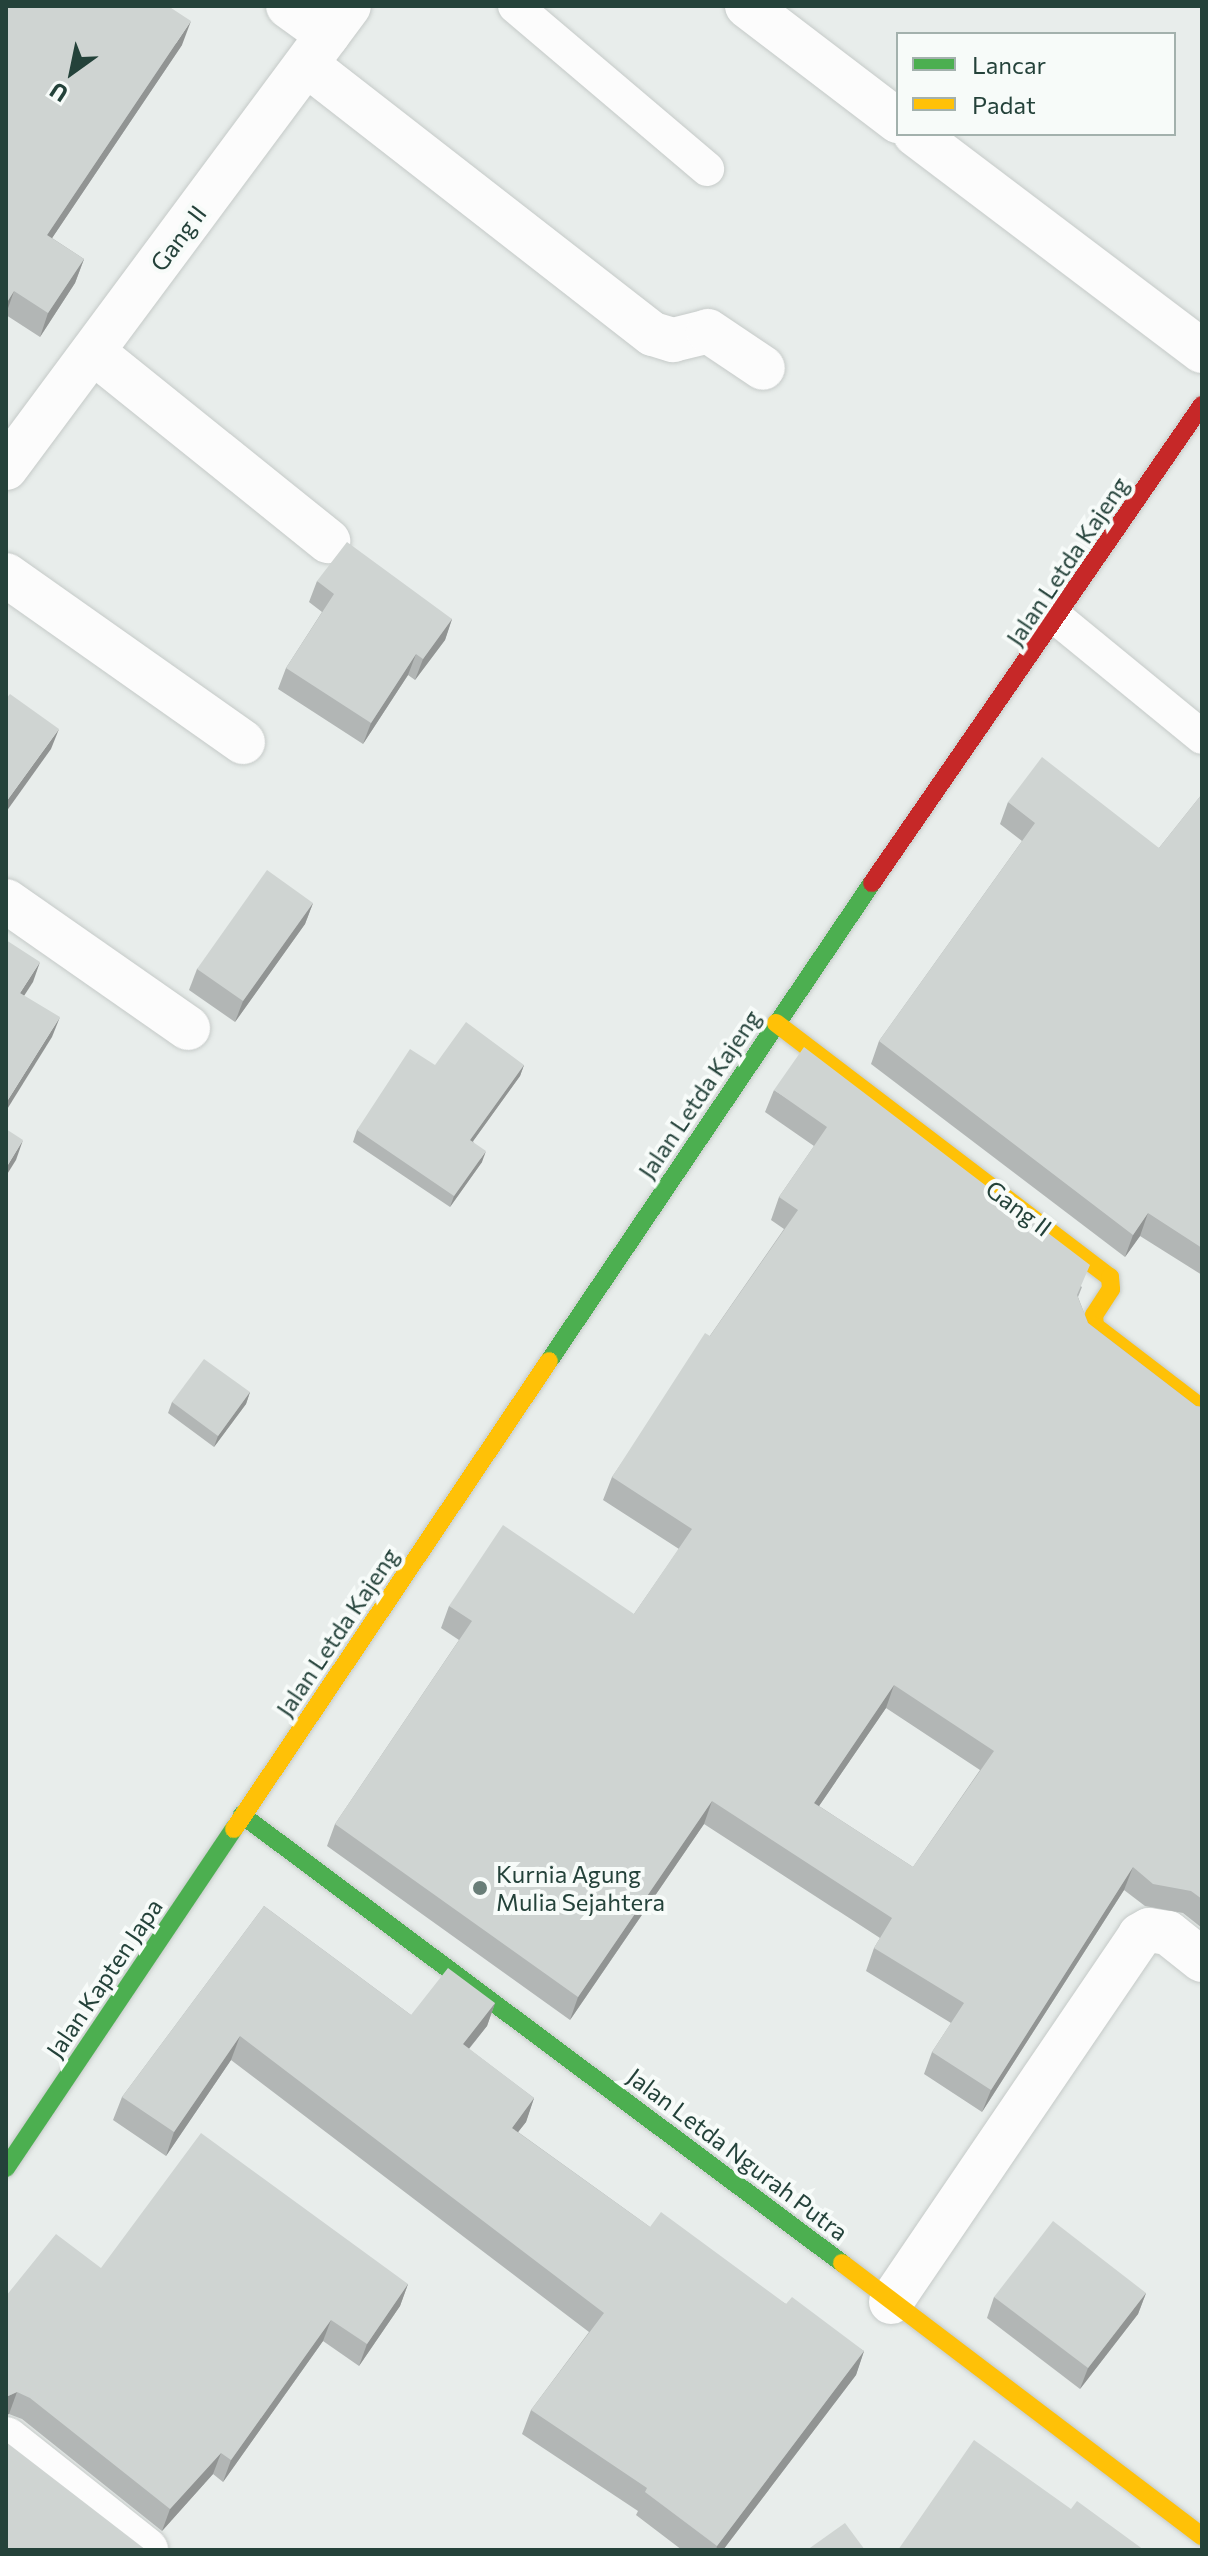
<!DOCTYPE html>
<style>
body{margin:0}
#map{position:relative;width:1208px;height:2556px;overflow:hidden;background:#e8edeb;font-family:Commissioner,sans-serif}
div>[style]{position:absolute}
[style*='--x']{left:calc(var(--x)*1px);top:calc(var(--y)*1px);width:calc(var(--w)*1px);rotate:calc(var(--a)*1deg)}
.roads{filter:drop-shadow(0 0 2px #c5cac8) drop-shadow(0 0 2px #c5cac8)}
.lane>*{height:34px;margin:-17px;padding:0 17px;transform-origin:17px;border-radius:17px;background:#fcfcfc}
.street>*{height:44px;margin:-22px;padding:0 22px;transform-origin:22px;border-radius:22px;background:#fcfcfc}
.fast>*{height:18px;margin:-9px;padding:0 9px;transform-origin:9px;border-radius:9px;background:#4caf50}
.slow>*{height:18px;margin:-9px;padding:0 9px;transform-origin:9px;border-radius:9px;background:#ffc107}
.jam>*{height:18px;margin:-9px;padding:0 9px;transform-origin:9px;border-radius:9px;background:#c62828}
.wall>*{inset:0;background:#b2b6b5}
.shaded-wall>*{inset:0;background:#919493}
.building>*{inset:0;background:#cfd4d2}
.dots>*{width:22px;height:22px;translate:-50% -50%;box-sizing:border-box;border:4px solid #f7fbf9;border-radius:50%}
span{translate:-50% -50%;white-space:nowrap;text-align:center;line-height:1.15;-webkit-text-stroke:8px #f7fbf9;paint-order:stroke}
.street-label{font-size:24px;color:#24423a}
.poi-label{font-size:24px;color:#24423a}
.left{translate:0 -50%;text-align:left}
.frame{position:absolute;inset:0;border:8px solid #24423a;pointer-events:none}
.legend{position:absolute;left:896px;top:32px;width:280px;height:104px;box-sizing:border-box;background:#f7fbf9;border:2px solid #a3b1ad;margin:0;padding:10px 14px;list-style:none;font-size:24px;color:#24423a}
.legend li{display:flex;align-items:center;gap:16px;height:40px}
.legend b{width:40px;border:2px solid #a3b1ad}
.north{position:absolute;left:32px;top:32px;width:80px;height:80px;-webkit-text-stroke:6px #f7fbf9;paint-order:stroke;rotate:213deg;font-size:22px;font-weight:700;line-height:32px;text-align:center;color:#24423a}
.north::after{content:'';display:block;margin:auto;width:28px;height:36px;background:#24423a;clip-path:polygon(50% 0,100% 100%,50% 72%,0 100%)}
</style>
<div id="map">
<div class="roads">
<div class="lane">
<i style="--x:515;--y:6;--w:252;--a:40.3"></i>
<i style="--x:1058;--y:619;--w:186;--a:39.3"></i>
</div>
<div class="street">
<i style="--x:288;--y:6;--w:49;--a:35.9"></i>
<i style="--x:747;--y:6;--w:190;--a:37.3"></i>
<i style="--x:307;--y:65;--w:438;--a:37.9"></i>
<i style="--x:653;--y:334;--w:21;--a:17"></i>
<i style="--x:673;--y:340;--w:36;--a:-14"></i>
<i style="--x:708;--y:331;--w:66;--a:33.9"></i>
<i style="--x:915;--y:134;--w:360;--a:37.1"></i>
<i style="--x:93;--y:352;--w:302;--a:38.8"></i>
<i style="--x:6;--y:468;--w:575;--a:-53.41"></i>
<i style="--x:6;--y:575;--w:290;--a:35.2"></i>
<i style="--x:6;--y:901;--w:222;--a:34.9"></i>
<i style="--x:891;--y:2302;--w:443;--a:-55.8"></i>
<i style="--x:1140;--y:1935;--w:10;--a:-29"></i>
<i style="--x:1149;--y:1930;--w:19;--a:9"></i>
<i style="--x:1168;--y:1933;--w:43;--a:38.5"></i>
<i style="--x:6;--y:2439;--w:179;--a:38.4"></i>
</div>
<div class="fast">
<i style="--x:549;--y:1361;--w:577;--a:-55.95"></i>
<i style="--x:242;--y:1815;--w:749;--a:36.75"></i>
<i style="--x:6;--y:2168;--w:409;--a:-56.1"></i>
</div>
<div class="slow">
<i style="--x:776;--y:1023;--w:420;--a:37.3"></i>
<i style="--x:1110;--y:1277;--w:12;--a:85"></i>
<i style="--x:1111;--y:1289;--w:31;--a:123"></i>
<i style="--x:1094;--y:1315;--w:11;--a:85"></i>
<i style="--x:1095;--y:1326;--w:135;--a:37.5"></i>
<i style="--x:234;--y:1829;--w:564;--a:-56.06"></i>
<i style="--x:842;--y:2263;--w:452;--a:37.2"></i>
</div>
<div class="jam">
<i style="--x:872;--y:883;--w:581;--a:-55.38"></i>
</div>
</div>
<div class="wall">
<i style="clip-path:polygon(6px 6px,182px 45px,52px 238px,84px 259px,75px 283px,40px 337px,6px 315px)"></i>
<i style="clip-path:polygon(317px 581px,452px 619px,445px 640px,415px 680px,408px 675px,363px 744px,278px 689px,286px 668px,322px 612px,309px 602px)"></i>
<i style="clip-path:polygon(1202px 794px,1202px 1275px,1140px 1236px,1125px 1257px,871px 1064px,879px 1041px,1022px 841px,1000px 824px,1008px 802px,1159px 848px)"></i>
<i style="clip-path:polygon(313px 903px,305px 924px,235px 1022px,189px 990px,197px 969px)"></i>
<i style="clip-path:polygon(435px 1065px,524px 1065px,520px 1076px,473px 1141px,482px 1162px,450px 1207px,353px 1142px,357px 1130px)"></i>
<i style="clip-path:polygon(evenodd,774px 1090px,1082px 1287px,1078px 1297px,1088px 1323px,1196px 1406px,1202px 1407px,1202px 1928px,1183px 1913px,1145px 1906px,1124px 1890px,982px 2112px,924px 2074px,932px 2052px,951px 2023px,866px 1971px,874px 1948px,880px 1938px,704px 1824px,570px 2020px,327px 1846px,335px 1824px,459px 1640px,441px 1628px,449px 1606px,634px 1614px,679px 1549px,603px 1500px,612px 1477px,784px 1229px,771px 1220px,779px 1197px,814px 1146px,765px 1112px,774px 1090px,886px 1708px,980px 1770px,913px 1867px,819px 1806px,886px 1708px)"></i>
<i style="clip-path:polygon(250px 1392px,246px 1404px,214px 1447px,168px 1413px,172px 1402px)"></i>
<i style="clip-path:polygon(264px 1906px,411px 2015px,495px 2003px,487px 2026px,469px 2049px,534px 2098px,526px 2122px,518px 2132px,650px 2227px,786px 2304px,864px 2351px,856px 2375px,723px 2550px,682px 2550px,636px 2515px,638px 2511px,522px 2434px,531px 2410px,589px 2332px,231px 2060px,166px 2156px,113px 2120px,122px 2097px)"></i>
<i style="clip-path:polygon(101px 2268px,408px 2284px,400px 2306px,359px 2366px,323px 2341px,223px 2482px,213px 2474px,162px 2531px,22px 2419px,9px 2414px,6px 2415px,6px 2296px)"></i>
<i style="clip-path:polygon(1146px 2293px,1138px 2314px,1080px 2389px,987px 2318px,994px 2297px)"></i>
</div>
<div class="shaded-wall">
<i style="clip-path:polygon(191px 21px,182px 45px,38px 259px,47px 235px)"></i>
<i style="clip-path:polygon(84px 259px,75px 283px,40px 337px,48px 313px)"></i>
<i style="clip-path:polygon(14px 291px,6px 314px,6px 304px)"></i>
<i style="clip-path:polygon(452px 619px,445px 640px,415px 680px,423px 659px)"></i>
<i style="clip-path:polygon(416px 654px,408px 675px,363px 744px,371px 723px)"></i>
<i style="clip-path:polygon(59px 729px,51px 749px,6px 812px,6px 802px)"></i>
<i style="clip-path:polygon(313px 903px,305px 924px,235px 1022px,243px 1001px)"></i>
<i style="clip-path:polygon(40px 962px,33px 982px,13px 1013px,20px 993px)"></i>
<i style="clip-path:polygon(60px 1017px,52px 1037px,6px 1111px,6px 1103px)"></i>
<i style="clip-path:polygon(524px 1065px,520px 1076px,466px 1151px,470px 1140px)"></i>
<i style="clip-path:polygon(23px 1140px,16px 1160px,6px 1176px,6px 1168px)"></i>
<i style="clip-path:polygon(486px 1151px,482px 1162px,450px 1207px,454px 1196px)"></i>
<i style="clip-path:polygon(1148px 1213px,1140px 1236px,1125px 1257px,1133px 1235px)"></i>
<i style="clip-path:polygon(250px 1392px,246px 1404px,214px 1447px,218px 1436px)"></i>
<i style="clip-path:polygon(894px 1685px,886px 1708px,806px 1825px,814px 1803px)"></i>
<i style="clip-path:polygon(712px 1801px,704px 1824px,570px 2020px,578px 1997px)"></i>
<i style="clip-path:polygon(1133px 1867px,1124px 1890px,982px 2112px,991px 2090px)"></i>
<i style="clip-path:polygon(495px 2003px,487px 2026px,454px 2067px,463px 2044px)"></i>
<i style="clip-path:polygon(240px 2036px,231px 2060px,166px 2156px,174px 2132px)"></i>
<i style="clip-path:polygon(534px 2098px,526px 2122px,503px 2151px,512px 2128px)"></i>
<i style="clip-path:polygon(408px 2284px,400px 2306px,359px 2366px,367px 2344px)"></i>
<i style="clip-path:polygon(1146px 2293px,1138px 2314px,1080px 2389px,1088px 2368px)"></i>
<i style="clip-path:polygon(331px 2320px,323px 2341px,223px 2482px,231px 2460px)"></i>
<i style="clip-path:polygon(864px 2351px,856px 2375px,723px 2550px,716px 2550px,717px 2546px)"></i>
<i style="clip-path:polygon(17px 2392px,9px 2414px,6px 2415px,6px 2397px)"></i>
<i style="clip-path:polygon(221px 2453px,213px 2474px,162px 2531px,170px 2509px)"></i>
</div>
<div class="building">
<i style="clip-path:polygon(6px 6px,168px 6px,191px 21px,47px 235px,84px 259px,48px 313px,14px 291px,6px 304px)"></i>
<i style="clip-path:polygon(347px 542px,452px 619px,423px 659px,416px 654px,371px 723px,286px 668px,334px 594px,317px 581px)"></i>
<i style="clip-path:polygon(10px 694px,59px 729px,6px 802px,6px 699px)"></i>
<i style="clip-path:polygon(1042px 757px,1159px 848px,1202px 794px,1202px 1248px,1148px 1213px,1133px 1235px,879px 1041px,1035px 823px,1008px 802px)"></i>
<i style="clip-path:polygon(267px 870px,313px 903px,243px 1001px,197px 969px)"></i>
<i style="clip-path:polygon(6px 940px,40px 962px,20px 993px,60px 1017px,6px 1103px)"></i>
<i style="clip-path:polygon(466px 1022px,524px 1065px,470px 1140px,486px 1151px,454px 1196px,357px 1130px,410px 1049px,435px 1065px)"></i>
<i style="clip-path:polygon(evenodd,804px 1047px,1090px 1265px,1077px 1295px,1088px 1323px,1196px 1406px,1202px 1407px,1202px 1899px,1191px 1891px,1153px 1884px,1133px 1867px,991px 2090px,932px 2052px,964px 2003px,874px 1948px,892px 1918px,712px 1801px,578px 1997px,335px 1824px,472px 1621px,449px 1606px,503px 1525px,634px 1614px,692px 1529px,612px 1477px,705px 1333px,710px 1336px,798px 1210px,779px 1197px,827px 1127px,774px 1090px,804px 1047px,894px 1685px,994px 1751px,913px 1867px,814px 1803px,894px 1685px)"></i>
<i style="clip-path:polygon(6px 1129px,23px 1140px,6px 1168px)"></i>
<i style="clip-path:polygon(204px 1359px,250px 1392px,218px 1436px,172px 1402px)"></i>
<i style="clip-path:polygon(264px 1906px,411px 2015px,448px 1968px,495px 2003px,463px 2044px,534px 2098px,512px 2128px,650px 2227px,661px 2212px,786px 2304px,792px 2297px,864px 2351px,717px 2546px,645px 2492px,647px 2488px,531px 2410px,604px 2313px,240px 2036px,174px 2132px,122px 2097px)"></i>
<i style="clip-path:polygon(201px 2133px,408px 2284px,367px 2344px,331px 2320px,231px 2460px,221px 2453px,170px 2509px,30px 2398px,17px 2392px,6px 2397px,6px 2296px,56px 2234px,101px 2268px)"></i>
<i style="clip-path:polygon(1053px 2221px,1146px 2293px,1088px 2368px,994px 2297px)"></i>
<i style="clip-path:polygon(974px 2440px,1071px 2509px,1077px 2501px,1144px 2550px,898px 2550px)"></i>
<i style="clip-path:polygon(6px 2442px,146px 2550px,6px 2550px)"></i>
<i style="clip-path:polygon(845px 2523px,865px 2550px,807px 2550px)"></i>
</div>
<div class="dots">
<i style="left:480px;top:1888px;background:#697e78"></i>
</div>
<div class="street-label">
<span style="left:178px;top:238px;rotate:-53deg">Gang II</span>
<span style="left:1067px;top:561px;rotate:-56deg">Jalan Letda Kajeng</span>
<span style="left:699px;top:1094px;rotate:-56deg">Jalan Letda Kajeng</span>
<span style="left:1019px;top:1208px;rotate:37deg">Gang II</span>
<span style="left:337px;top:1632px;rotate:-56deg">Jalan Letda Kajeng</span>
<span style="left:104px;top:1978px;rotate:-56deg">Jalan Kapten Japa</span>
<span style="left:738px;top:2154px;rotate:37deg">Jalan Letda Ngurah Putra</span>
</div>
<div class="poi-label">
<span class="left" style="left:496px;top:1888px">Kurnia Agung<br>Mulia Sejahtera</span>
</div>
<div class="frame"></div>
<ul class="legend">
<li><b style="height:10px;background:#4caf50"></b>Lancar</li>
<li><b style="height:10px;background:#ffc107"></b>Padat</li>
</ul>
<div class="north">U</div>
</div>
